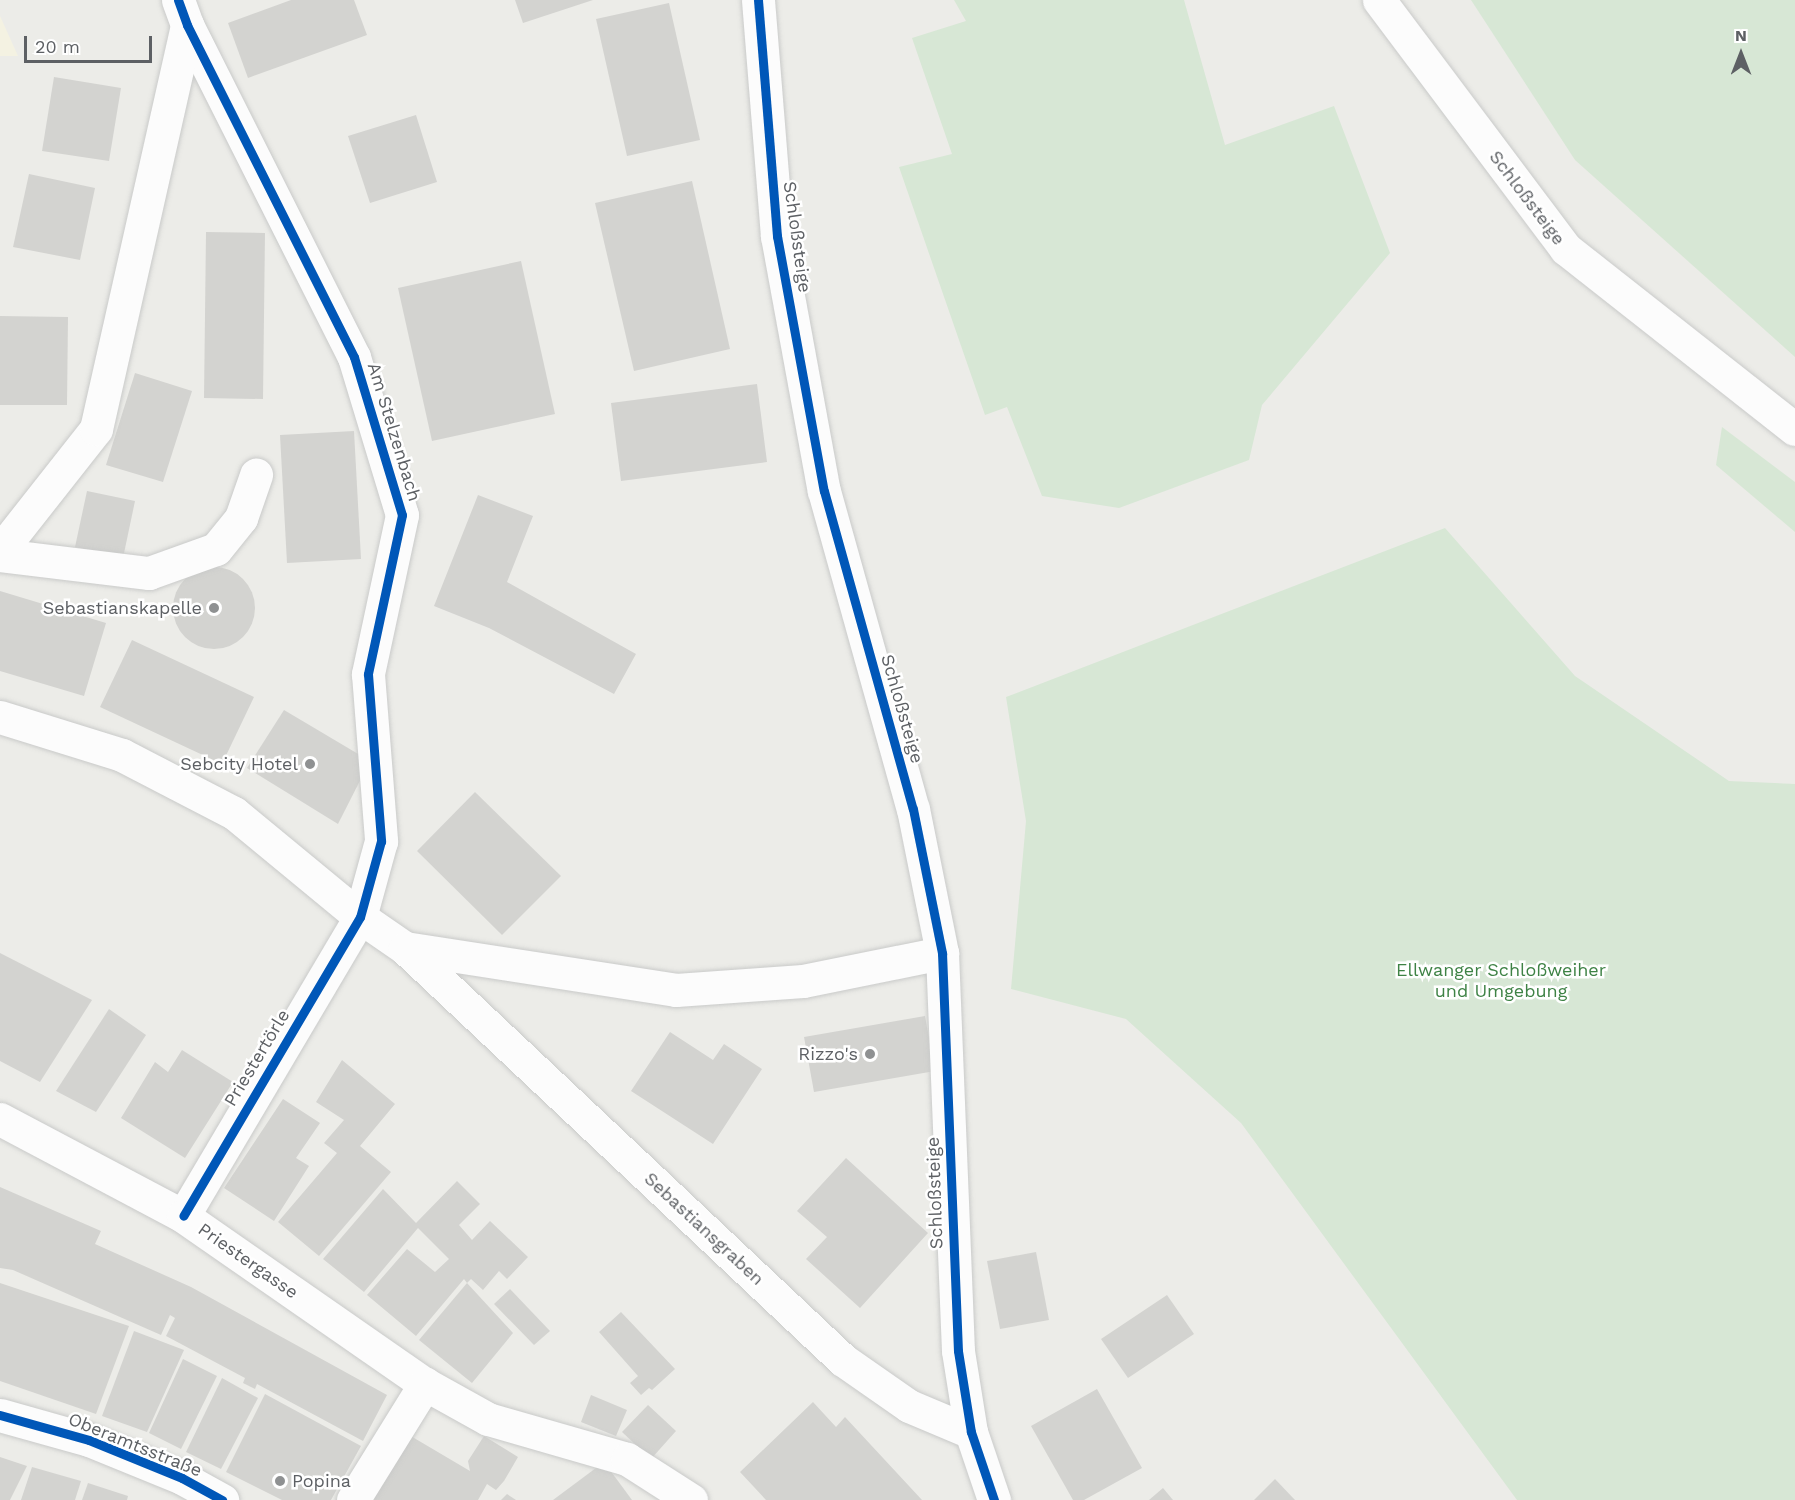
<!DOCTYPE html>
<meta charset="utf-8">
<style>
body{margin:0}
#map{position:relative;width:1795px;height:1500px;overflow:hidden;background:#ecece8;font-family:"Work Sans",sans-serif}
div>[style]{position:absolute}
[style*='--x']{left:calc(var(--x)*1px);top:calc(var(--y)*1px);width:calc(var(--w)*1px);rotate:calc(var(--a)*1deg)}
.commercial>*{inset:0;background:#f4f2e2}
.green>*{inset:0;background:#d7e7d5}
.building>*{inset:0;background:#d3d3d0}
.round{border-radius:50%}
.roads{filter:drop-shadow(0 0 2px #c9cac9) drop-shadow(0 0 2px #c9cac9)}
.minor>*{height:33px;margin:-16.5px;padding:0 16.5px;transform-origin:16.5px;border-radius:16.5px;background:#fcfcfc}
.tertiary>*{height:33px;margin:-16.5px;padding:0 16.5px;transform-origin:16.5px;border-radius:16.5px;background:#fcfcfc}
.cycleway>*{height:9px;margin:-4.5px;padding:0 4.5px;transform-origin:4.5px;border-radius:4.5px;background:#0057b8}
.dots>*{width:16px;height:16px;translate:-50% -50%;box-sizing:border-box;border:3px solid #fff;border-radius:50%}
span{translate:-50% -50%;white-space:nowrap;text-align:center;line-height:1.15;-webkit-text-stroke:5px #fff;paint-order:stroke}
.street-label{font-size:18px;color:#5d6064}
.poi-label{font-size:18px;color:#5d6064}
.right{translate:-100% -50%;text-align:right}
.left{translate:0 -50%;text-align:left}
.park-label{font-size:18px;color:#3e8245}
.north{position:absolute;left:1711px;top:24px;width:60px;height:60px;-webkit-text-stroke:4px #fff;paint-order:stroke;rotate:0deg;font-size:16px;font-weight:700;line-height:24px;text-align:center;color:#5d6064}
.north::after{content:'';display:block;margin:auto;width:21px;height:27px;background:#5d6064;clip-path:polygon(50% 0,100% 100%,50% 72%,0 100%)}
.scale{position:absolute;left:24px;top:36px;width:128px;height:27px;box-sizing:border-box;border:3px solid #5d6064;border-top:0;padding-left:8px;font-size:18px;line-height:21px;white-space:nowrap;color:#5d6064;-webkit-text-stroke:4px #fff;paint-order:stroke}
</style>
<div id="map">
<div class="commercial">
<i style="clip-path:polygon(0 16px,18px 56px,0 56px)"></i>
</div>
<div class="green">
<i style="clip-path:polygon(954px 0,1184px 0,1225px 145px,1334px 106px,1390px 253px,1262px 405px,1249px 460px,1119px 508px,1042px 496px,1007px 407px,985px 415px,899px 167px,952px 154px,912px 38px,966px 21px)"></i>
<i style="clip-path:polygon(1471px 0,1795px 0,1795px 357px,1575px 160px)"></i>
<i style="clip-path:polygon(1722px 427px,1795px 482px,1795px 532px,1716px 465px)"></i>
<i style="clip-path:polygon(1445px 528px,1575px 676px,1729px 781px,1795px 784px,1795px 1500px,1517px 1500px,1241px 1123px,1126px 1019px,1011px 989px,1026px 821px,1006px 697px)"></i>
</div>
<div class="building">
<i style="clip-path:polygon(291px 0,354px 0,367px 35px,248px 78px,228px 23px)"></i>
<i style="clip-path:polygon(515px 0,593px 0,523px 23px)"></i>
<i style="clip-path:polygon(669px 3px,700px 140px,627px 156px,596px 19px)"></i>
<i style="clip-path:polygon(54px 77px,121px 88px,109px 161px,42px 151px)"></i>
<i style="clip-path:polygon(416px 115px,437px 182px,370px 203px,348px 136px)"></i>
<i style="clip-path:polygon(29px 174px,95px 188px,80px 260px,13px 247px)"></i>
<i style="clip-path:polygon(692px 181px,730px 349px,634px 371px,595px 203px)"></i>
<i style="clip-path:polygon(206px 232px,265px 233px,263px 399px,204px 398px)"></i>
<i style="clip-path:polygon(521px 261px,555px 414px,432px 441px,398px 288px)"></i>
<i style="clip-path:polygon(0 316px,68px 317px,67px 405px,0 405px)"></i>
<i style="clip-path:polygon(135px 373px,192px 391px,163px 482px,106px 465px)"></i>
<i style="clip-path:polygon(757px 384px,767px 462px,621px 481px,611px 403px)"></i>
<i style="clip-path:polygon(354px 431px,361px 559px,287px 563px,280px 435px)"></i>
<i style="clip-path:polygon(87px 491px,135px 501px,123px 558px,75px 547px)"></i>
<i style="clip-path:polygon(478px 495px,533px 516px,507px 582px,636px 654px,614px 694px,489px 628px,434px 606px)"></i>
<i class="round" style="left:173px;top:567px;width:82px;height:82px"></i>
<i style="clip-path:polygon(0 591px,106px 623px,84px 696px,0 671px)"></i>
<i style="clip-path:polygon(132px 640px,254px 697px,222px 764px,100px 707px)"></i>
<i style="clip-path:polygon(284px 710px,370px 761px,338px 824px,247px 768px)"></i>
<i style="clip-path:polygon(475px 792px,561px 876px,502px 935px,417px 851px)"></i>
<i style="clip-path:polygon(0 953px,92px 1000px,40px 1082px,0 1061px)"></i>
<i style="clip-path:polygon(109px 1009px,146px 1035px,96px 1112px,56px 1091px)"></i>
<i style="clip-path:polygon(925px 1016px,935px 1071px,814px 1092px,804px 1037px)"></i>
<i style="clip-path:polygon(670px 1032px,713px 1060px,724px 1044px,762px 1069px,713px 1144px,631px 1091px)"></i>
<i style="clip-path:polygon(182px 1050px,233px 1082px,185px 1158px,121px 1118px,155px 1062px,168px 1072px)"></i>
<i style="clip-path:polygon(342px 1060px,395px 1104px,360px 1146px,391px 1172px,319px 1256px,278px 1222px,337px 1153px,324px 1143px,344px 1120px,316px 1102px)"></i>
<i style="clip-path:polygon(283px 1099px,320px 1123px,296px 1158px,309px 1166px,274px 1221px,224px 1188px)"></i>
<i style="clip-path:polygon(846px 1158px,928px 1233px,860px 1308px,806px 1259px,827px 1237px,797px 1211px)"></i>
<i style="clip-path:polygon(457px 1181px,480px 1204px,459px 1225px,472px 1240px,490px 1221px,528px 1257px,507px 1279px,499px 1271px,483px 1290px,471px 1279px,467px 1283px,464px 1279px,416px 1336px,367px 1295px,407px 1249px,435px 1272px,449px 1259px,418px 1228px,364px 1292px,323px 1259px,383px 1189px,416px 1223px)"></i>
<i style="clip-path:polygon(0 1187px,101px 1231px,95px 1244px,191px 1287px,387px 1395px,363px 1441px,257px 1384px,255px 1389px,243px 1383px,245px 1378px,166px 1336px,175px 1318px,170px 1315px,161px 1335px,13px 1270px,0 1268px)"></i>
<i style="clip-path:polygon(1036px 1252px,1049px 1320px,1000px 1329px,987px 1261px)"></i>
<i style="clip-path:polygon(0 1283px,129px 1326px,96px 1414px,0 1381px)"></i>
<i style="clip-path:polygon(467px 1283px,513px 1333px,472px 1383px,419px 1340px)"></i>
<i style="clip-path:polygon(510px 1289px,550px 1331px,534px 1345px,494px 1304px)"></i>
<i style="clip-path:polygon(1167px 1295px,1194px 1334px,1128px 1378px,1101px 1339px)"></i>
<i style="clip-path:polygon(621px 1312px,675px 1369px,652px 1390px,649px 1388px,641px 1395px,630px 1383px,638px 1376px,599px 1332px)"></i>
<i style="clip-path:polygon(134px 1331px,184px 1350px,147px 1432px,102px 1416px)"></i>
<i style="clip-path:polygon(183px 1359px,217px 1376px,181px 1449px,149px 1433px)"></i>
<i style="clip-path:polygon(222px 1378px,258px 1398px,221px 1469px,186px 1452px)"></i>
<i style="clip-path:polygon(1097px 1389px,1142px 1468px,1084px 1500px,1073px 1500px,1031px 1426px)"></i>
<i style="clip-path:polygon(265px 1394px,361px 1446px,331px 1500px,282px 1500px,226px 1472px)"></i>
<i style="clip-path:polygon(591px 1395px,627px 1410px,616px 1436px,581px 1422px)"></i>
<i style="clip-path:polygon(813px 1402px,836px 1427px,845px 1417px,922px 1500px,766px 1500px,740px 1472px)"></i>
<i style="clip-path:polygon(648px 1405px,676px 1431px,651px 1459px,622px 1432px)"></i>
<i style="clip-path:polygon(409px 1435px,470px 1471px,468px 1461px,484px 1436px,518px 1457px,504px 1481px,496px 1490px,487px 1484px,478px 1500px,372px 1500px)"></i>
<i style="clip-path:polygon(0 1457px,27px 1466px,10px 1500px,0 1500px)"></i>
<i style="clip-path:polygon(604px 1462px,632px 1500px,553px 1500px)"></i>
<i style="clip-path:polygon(32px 1467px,81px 1481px,75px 1500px,21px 1500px)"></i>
<i style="clip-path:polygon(1275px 1479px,1295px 1500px,1254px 1500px)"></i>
<i style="clip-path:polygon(88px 1483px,128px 1496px,127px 1500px,82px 1500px)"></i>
<i style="clip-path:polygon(1163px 1488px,1173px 1500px,1149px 1500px)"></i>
<i style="clip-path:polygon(507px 1494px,516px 1500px,501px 1500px)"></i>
</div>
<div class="roads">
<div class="minor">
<i style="--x:178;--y:0;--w:27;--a:70"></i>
<i style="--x:187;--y:25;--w:372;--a:63.3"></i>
<i style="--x:354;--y:357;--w:165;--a:73.1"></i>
<i style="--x:402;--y:515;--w:163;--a:102.1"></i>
<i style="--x:368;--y:674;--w:168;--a:85.5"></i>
<i style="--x:381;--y:841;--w:79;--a:105.4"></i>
<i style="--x:360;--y:917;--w:347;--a:120.6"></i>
<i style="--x:1379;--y:0;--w:311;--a:53.1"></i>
<i style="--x:1566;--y:249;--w:291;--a:38.2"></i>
<i style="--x:0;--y:551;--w:155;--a:-51.8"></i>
<i style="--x:96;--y:429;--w:414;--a:-77.3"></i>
<i style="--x:0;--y:555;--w:150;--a:6.9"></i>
<i style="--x:149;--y:573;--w:71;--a:-19.7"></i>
<i style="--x:216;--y:549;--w:40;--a:-51"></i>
<i style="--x:241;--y:518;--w:46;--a:-70.8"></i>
<i style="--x:405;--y:948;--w:274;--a:8.8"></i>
<i style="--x:676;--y:990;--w:127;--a:-4.1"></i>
<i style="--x:803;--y:981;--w:142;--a:-11.4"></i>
<i style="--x:0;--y:1119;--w:207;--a:27.9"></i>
<i style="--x:183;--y:1216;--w:295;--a:34.8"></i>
<i style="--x:425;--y:1384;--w:72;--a:29.1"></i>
<i style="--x:488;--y:1419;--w:145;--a:16.1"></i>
<i style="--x:627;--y:1459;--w:76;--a:32.6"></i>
<i style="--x:0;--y:1415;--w:92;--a:15.7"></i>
<i style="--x:89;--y:1440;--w:100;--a:22.2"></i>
<i style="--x:182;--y:1478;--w:46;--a:28.8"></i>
<i style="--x:353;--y:1500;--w:137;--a:-58.2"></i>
</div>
<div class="tertiary">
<i style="--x:758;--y:0;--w:237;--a:85.4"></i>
<i style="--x:777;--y:236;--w:259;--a:79.6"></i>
<i style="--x:824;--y:491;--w:330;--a:74.4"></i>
<i style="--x:913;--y:809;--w:147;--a:78.6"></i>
<i style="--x:942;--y:953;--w:398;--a:87.7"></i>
<i style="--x:958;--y:1351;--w:82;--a:80.9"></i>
<i style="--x:971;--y:1432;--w:72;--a:71.3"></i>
<i style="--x:0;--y:717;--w:128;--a:17.3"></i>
<i style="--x:122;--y:755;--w:126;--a:27.4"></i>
<i style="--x:234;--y:813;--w:163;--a:39.5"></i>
<i style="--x:360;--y:917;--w:55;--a:34.6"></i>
<i style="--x:405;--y:948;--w:601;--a:43.25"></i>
<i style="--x:843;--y:1360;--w:80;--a:34.9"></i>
<i style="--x:909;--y:1406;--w:67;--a:22.8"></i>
</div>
</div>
<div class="cycleway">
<i style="--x:178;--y:0;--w:27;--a:70"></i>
<i style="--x:187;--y:25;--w:372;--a:63.3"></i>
<i style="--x:354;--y:357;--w:165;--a:73.1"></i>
<i style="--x:402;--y:515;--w:163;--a:102.1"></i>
<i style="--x:368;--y:674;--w:168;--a:85.5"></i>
<i style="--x:381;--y:841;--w:79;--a:105.4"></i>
<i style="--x:360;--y:917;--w:347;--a:120.6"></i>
<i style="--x:758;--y:0;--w:237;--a:85.4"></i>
<i style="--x:777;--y:236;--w:259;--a:79.6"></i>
<i style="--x:824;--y:491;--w:330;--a:74.4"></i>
<i style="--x:913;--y:809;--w:147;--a:78.6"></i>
<i style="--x:942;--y:953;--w:398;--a:87.7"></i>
<i style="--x:958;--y:1351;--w:82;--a:80.9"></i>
<i style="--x:971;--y:1432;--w:72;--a:71.3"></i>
<i style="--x:0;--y:1415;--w:92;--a:15.7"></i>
<i style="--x:89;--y:1440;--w:100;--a:22.2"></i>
<i style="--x:182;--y:1478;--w:46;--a:28.8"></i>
</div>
<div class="dots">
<i style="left:214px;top:608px;background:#8f9192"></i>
<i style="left:310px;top:764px;background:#8f9192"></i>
<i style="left:870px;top:1054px;background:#8f9192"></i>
<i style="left:280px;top:1481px;background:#8f9192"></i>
</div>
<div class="street-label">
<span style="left:1527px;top:198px;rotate:53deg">Schloßsteige</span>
<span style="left:797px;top:237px;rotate:82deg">Schloßsteige</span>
<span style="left:394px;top:432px;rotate:73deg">Am Stelzenbach</span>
<span style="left:902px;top:709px;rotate:74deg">Schloßsteige</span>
<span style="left:257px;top:1058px;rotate:-59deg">Priestertörle</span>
<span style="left:935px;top:1193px;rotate:-92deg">Schloßsteige</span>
<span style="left:704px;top:1229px;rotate:43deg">Sebastiansgraben</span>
<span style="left:248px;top:1261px;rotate:35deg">Priestergasse</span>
<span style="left:135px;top:1445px;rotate:22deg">Oberamtsstraße</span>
</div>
<div class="poi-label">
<span class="right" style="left:202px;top:608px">Sebastianskapelle</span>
<span class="right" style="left:298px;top:764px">Sebcity Hotel</span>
<span class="right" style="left:858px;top:1054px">Rizzo's</span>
<span class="left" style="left:292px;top:1481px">Popina</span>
</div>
<div class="park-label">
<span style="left:1501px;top:981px">Ellwanger Schloßweiher<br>und Umgebung</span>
</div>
<div class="north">N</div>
<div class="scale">20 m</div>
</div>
